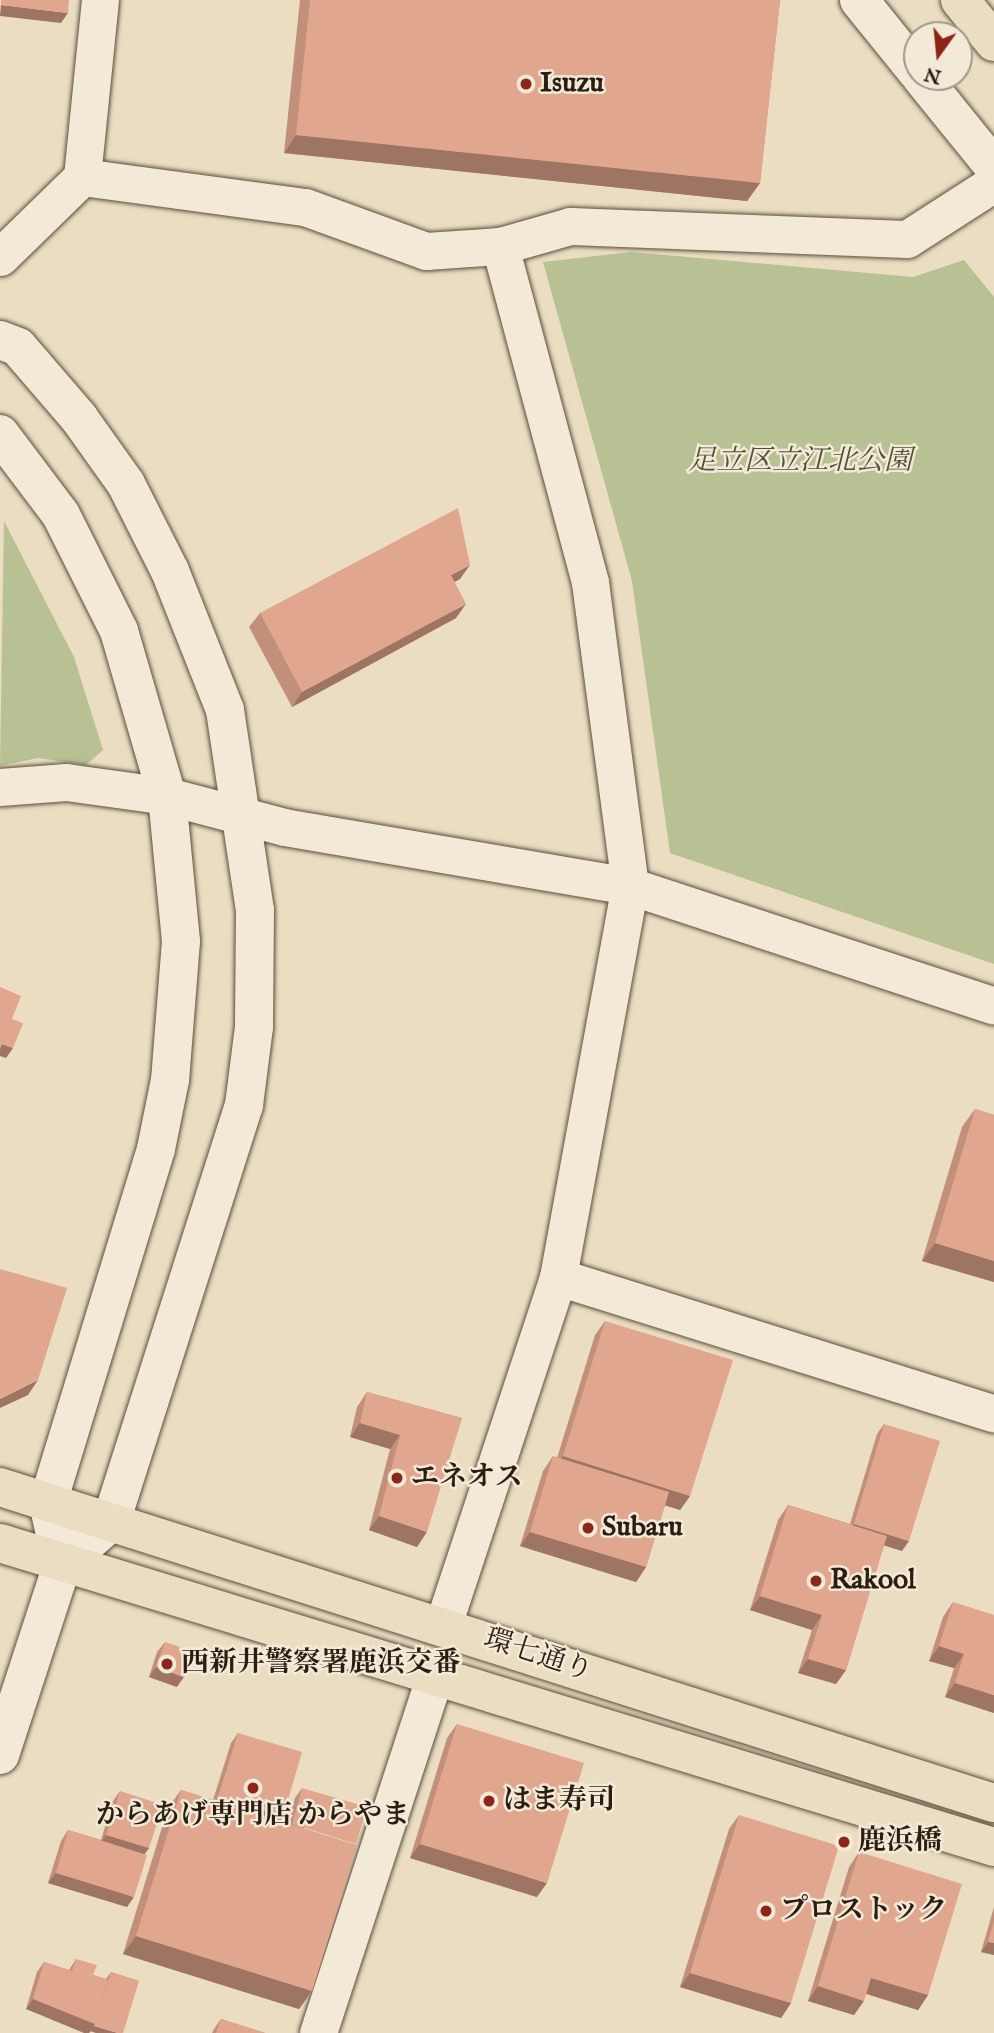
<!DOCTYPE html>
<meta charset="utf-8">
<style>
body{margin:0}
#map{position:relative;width:994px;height:2033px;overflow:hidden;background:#ebddc1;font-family:"IM FELL English","Noto Serif JP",serif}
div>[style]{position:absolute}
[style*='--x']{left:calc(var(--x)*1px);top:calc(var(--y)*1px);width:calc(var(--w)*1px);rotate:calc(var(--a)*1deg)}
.green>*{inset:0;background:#b7c193}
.roads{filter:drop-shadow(0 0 2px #5a4e3d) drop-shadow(0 0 2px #5a4e3d)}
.minor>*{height:37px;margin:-18.5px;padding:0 18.5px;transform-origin:18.5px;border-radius:18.5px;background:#f2e9d7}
.tertiary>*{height:38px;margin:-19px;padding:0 19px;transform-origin:19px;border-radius:19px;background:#f2e9d7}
.secondary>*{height:38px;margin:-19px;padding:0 19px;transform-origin:19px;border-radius:19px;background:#f2e9d7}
.primary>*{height:38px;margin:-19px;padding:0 19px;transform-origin:19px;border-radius:19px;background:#ebddc1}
.motorway>*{height:38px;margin:-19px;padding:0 19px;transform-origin:19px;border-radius:19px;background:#ebddc1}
.wall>*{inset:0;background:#c28f7a}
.shaded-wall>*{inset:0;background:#9e7463}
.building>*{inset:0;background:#e1a68e}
.dots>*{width:19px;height:19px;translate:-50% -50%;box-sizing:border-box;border:4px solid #f2e9d7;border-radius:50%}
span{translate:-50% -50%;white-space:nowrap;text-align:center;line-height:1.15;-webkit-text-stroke:5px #f2e9d7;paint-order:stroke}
.poi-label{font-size:28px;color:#291e11;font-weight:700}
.left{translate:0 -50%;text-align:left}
.park-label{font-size:28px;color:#544f38;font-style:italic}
.street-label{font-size:28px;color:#291e11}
.north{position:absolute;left:903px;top:21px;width:70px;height:70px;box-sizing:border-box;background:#f2e9d7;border:2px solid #a29888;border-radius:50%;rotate:195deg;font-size:19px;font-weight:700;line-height:28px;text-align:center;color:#291e11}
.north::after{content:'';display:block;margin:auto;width:24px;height:32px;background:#8f2418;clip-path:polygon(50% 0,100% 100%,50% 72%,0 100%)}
</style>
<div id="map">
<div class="green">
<i style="clip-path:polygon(631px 252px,913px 277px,964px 260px,994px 297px,994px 964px,670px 853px,632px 581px,543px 262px)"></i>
<i style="clip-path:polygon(4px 521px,74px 657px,103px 750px,86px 765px,38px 758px,0 766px)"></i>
</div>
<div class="roads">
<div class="minor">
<i style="--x:82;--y:177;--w:178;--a:-84.2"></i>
<i style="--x:0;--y:257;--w:115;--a:-44.3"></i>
<i style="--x:82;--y:177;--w:225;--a:7.7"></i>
<i style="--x:305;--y:207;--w:129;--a:20"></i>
<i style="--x:426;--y:251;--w:74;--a:-3.9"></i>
<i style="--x:500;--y:246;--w:73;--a:-15.9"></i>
<i style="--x:570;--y:226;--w:337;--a:2.2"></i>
<i style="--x:907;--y:239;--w:103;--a:-32.8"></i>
<i style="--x:0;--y:787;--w:66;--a:-4.3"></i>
<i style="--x:66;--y:782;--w:102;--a:7.9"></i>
<i style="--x:167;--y:796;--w:121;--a:14.8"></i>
<i style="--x:284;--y:827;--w:351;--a:9.7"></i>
<i style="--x:630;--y:886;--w:383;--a:18.2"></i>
<i style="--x:558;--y:1277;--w:457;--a:17.4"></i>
<i style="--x:443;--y:1625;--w:367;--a:-71.7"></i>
<i style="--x:558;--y:1277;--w:398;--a:-79.6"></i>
<i style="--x:630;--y:886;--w:307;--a:-97.5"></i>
<i style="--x:590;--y:582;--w:348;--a:-105"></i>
<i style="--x:318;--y:2033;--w:376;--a:-71.9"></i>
</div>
<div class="tertiary">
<i style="--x:0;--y:340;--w:19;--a:21"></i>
<i style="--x:18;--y:347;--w:94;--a:49.3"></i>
<i style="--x:79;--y:418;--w:81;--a:54.5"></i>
<i style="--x:126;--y:484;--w:97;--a:63.2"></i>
<i style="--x:170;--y:571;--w:149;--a:68.4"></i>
<i style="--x:225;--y:710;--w:202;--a:81.5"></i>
<i style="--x:255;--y:910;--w:117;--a:90.5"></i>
<i style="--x:254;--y:1027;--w:79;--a:97.3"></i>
<i style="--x:244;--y:1105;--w:438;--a:107.7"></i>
<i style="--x:0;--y:434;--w:101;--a:53"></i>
<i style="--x:61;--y:515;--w:130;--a:63.4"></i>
<i style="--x:119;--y:631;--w:172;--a:73.8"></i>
<i style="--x:167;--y:796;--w:146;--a:84.5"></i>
<i style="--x:181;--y:941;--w:139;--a:94.5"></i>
<i style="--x:170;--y:1080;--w:70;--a:101.5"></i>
<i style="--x:156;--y:1149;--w:370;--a:107"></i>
</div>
<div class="secondary">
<i style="--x:859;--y:0;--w:92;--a:51.1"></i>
<i style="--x:921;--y:77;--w:116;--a:51"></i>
<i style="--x:48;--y:1503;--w:64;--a:77.3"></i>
<i style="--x:0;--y:1755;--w:200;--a:-71.9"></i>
<i style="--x:62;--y:1565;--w:65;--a:-41.3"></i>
</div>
<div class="primary">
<i style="--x:0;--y:1487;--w:1043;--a:17.64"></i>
<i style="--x:0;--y:1543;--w:1039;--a:17.01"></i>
</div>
<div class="motorway">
<i style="--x:960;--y:0;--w:54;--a:51"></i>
</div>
</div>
<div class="wall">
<i style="clip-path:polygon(300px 0,780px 0,760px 183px,747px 201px,284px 153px)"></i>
<i style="clip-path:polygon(460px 579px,454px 582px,456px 618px,292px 707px,249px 627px,260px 613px)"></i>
<i style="clip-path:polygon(975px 1109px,994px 1115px,994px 1282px,922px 1261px,962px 1127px)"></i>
<i style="clip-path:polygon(605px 1321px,690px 1496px,680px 1510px,665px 1505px,646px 1567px,636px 1582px,520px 1546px,543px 1471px,553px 1456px,557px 1458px,595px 1335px)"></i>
<i style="clip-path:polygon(367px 1392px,462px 1418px,417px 1547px,369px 1530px,390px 1449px,350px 1437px,357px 1407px)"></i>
<i style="clip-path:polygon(884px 1424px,902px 1551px,884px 1545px,846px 1670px,836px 1684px,798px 1673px,812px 1630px,750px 1610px,778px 1520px,788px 1505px,850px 1524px,877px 1434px)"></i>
<i style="clip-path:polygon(953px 1602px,994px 1713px,945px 1697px,954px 1668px,929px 1661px,943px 1617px)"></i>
<i style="clip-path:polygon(165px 1642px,177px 1687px,149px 1677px,157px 1652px)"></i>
<i style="clip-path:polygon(457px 1724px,537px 1897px,410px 1858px,447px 1738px)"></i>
<i style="clip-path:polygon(238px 1733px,280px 1821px,288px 1823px,295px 1798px,302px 1788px,312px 1991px,299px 2009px,123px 1954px,168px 1808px,181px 1790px,213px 1800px,231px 1743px)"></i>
<i style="clip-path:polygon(120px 1791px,149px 1848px,144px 1854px,127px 1907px,48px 1883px,61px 1841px,68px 1830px,101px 1840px,113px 1801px)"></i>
<i style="clip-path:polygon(739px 1815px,791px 2003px,781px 2018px,680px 1987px,729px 1829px)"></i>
<i style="clip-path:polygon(859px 1852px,928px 1995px,918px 2010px,866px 1994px,854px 2015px,808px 2001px,849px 1867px)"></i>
<i style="clip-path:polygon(994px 1907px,994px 1955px,981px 1952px)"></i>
<i style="clip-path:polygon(76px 1959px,93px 1975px,106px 1979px,111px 1972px,139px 1981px,89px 2033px,26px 2009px,37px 1972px,44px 1962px,69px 1970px)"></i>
<i style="clip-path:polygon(221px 2019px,265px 2033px,212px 2033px,214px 2029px)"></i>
</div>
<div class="shaded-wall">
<i style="clip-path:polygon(1px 5px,68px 13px,61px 23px,0 16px)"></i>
<i style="clip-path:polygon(296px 135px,760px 183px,747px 201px,284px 153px)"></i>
<i style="clip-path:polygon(470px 565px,460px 579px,441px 589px,451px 575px)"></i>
<i style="clip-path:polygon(466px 604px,456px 618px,292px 707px,302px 692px)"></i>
<i style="clip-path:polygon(2px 1044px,13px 1048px,6px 1058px,0 1056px,0 1047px)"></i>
<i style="clip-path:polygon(935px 1243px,994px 1261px,994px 1282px,922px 1261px)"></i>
<i style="clip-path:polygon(38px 1380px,28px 1395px,0 1408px,0 1399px)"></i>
<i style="clip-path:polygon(360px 1423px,400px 1435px,390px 1449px,350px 1437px)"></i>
<i style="clip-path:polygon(563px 1456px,690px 1496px,680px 1510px,553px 1471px)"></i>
<i style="clip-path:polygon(379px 1516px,427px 1532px,417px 1547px,369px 1530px)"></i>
<i style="clip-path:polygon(854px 1524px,909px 1541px,902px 1551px,847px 1534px)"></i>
<i style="clip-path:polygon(530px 1532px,646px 1567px,636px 1582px,520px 1546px)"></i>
<i style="clip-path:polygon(760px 1596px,822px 1615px,812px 1630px,750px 1610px)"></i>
<i style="clip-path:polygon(939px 1646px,964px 1654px,954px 1668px,929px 1661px)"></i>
<i style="clip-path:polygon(808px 1659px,846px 1670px,836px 1684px,798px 1673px)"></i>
<i style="clip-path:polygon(156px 1667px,184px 1677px,177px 1687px,149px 1677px)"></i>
<i style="clip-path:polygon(955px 1683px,994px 1695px,994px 1713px,945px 1697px)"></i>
<i style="clip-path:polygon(218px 1797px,283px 1817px,276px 1827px,211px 1807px)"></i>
<i style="clip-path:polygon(106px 1835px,149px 1848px,142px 1858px,99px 1845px)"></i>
<i style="clip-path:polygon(420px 1844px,547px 1883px,537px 1897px,410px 1858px)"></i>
<i style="clip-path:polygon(56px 1873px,134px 1897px,127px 1907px,48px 1883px)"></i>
<i style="clip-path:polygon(136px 1936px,312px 1991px,299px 2009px,123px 1954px)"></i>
<i style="clip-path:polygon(988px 1942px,994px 1943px,994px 1955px,981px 1952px)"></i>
<i style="clip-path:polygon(690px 1973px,791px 2003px,781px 2018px,680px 1987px)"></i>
<i style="clip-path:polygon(871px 1978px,928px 1995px,918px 2010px,861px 1992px)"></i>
<i style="clip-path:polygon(818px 1986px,864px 2001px,854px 2015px,808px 2001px)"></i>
<i style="clip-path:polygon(33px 1999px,95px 2024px,89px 2033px,84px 2033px,26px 2009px)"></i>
<i style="clip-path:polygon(94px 2026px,118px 2033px,96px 2033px,90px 2031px)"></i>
</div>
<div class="building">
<i style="clip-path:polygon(1px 0,69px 0,68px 13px,1px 5px)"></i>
<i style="clip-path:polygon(310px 0,780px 0,760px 183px,296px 135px)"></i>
<i style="clip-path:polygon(458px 508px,470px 565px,451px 575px,466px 604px,302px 692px,260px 613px)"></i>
<i style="clip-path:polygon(0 987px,21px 996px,12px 1019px,23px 1023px,13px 1048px,2px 1044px,0 1049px)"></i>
<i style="clip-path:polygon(975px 1109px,994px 1115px,994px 1261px,935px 1243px)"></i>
<i style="clip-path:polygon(0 1269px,67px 1288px,38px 1380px,0 1399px)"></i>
<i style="clip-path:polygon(605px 1321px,733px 1360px,690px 1496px,563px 1456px)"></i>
<i style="clip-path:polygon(367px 1392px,462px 1418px,427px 1532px,379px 1516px,400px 1435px,360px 1423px)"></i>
<i style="clip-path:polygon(884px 1424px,940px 1441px,909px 1541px,854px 1524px)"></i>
<i style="clip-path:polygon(553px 1456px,669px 1492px,646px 1567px,530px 1532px)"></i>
<i style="clip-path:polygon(788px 1505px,887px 1536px,846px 1670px,808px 1659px,822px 1615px,760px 1596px)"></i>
<i style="clip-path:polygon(953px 1602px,994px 1615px,994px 1695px,955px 1683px,964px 1654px,939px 1646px)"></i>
<i style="clip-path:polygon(165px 1642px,193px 1651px,184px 1677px,156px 1667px)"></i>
<i style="clip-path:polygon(457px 1724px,584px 1763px,547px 1883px,420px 1844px)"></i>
<i style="clip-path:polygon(238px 1733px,302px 1752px,283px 1817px,218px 1797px)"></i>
<i style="clip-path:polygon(302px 1788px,367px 1807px,356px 1844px,292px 1824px)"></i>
<i style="clip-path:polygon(181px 1790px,357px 1845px,312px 1991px,136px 1936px)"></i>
<i style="clip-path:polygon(120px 1791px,163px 1805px,149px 1848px,106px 1835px)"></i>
<i style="clip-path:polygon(739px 1815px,839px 1846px,791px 2003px,690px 1973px)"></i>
<i style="clip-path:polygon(68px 1830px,147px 1855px,134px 1897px,56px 1873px)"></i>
<i style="clip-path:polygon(859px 1852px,962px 1884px,928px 1995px,871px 1978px,864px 2001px,818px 1986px)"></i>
<i style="clip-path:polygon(994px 1921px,994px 1943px,988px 1942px)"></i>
<i style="clip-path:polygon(76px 1959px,97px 1965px,93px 1975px,108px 1980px,95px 2024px,33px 1999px,44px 1962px,72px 1971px)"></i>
<i style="clip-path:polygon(111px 1972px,139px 1981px,123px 2033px,118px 2033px,94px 2026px)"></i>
<i style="clip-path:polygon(221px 2019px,265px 2033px,216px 2033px)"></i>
</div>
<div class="dots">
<i style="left:526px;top:84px;background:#8f2418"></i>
<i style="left:397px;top:1478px;background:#8f2418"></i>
<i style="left:588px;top:1528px;background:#8f2418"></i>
<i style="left:816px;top:1581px;background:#8f2418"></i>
<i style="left:167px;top:1664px;background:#8f2418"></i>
<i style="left:253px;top:1788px;background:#8f2418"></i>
<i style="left:489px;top:1801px;background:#8f2418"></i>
<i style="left:844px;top:1842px;background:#8f2418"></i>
<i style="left:766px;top:1911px;background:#8f2418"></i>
</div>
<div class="poi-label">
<span class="left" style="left:540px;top:84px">Isuzu</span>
<span class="left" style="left:411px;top:1478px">エネオス</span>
<span class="left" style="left:602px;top:1528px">Subaru</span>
<span class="left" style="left:830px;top:1581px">Rakool</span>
<span class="left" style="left:181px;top:1664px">西新井警察署鹿浜交番</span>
<span class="left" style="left:503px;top:1801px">はま寿司</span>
<span style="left:253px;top:1816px">からあげ専門店 からやま</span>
<span class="left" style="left:858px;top:1842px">鹿浜橋</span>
<span class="left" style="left:780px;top:1911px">プロストック</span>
</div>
<div class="park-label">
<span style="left:800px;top:462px">足立区立江北公園</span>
</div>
<div class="street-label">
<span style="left:538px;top:1656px;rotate:18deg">環七通り</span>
</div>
<div class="north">N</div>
</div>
